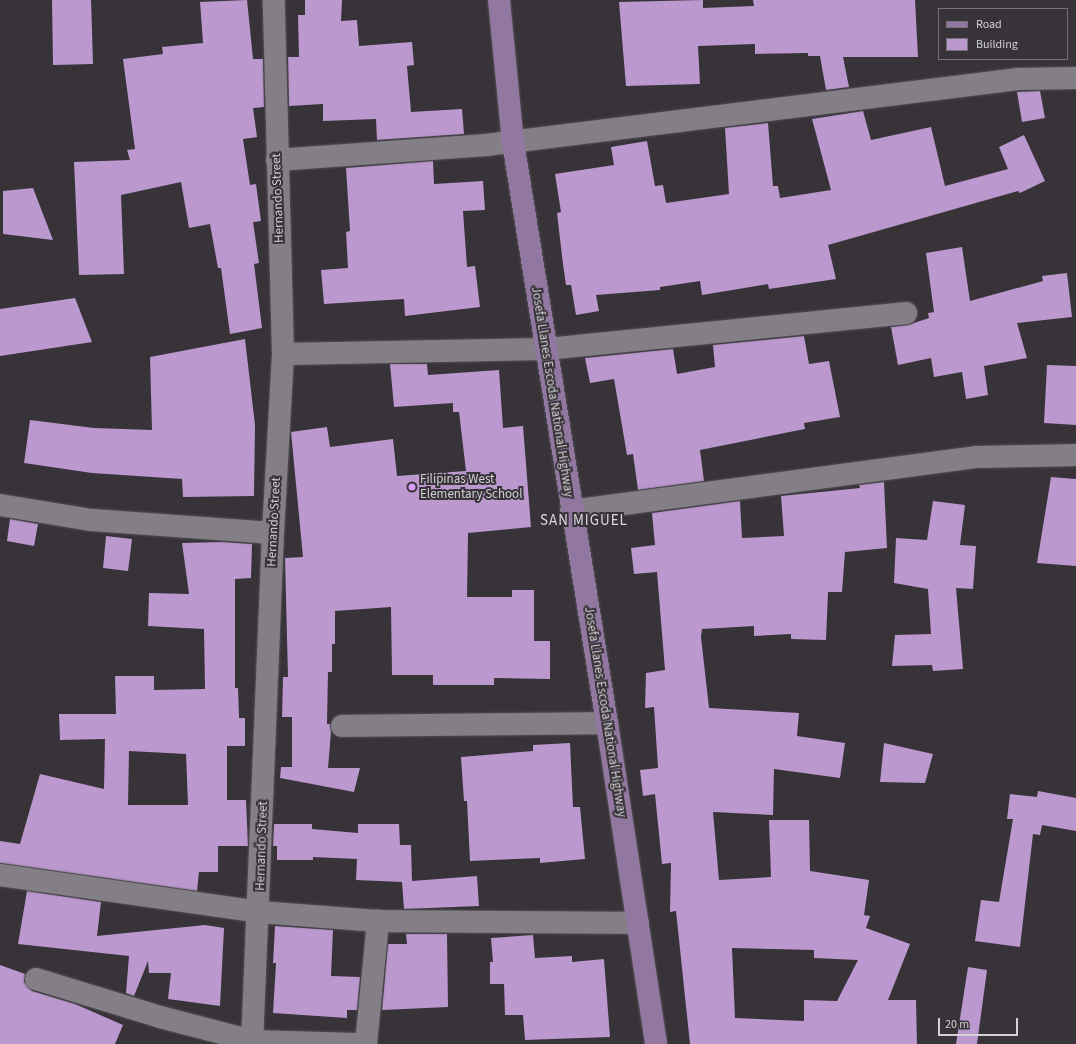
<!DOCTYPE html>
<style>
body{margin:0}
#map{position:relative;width:1076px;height:1044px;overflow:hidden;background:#373339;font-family:"Source Sans 3",sans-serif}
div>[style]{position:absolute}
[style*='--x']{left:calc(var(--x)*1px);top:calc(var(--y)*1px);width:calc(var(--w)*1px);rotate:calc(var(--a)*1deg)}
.building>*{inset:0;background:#bb98ce}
.roads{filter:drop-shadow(0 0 1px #545256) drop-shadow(0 0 1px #545256)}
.minor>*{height:22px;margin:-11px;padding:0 11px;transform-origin:11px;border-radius:11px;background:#847f86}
.major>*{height:22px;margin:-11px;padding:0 11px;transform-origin:11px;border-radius:11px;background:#9277a0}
.dots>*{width:11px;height:11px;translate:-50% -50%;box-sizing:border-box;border:2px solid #373339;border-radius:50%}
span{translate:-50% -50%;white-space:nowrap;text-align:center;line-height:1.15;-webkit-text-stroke:4px #373339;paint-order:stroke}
.street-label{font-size:13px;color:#d3d1d4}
.poi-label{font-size:13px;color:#d3d1d4}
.left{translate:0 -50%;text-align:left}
.quarter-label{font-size:15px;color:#ddd8e0;letter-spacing:1px}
.legend{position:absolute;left:938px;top:8px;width:130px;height:52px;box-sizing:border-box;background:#373339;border:1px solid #757277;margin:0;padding:5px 7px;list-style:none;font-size:12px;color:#d3d1d4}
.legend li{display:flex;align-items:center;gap:8px;height:20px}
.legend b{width:20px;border:1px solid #757277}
.scale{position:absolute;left:938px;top:1018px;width:80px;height:18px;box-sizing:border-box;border:2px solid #d3d1d4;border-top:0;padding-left:5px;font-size:12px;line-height:14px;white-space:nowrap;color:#d3d1d4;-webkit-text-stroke:3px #373339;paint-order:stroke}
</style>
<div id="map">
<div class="building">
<i style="clip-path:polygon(52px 0,91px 0,93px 64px,53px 65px)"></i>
<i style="clip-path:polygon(247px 0,253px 59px,263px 59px,264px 107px,253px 108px,257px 137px,243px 139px,250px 185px,256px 184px,261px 221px,253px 222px,259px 263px,254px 264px,262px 328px,230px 334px,221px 268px,218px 268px,210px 224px,189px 228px,181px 182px,121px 195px,124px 274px,79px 275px,74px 162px,130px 160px,127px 150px,135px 149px,123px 59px,163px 54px,162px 47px,203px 43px,200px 2px)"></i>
<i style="clip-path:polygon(305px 0,342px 0,341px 21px,357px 20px,359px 46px,412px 42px,414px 65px,407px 66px,411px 112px,462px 109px,464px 134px,377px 140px,376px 119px,323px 121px,323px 104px,289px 106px,288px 57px,299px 57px,298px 15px,305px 15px)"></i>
<i style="clip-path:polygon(703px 0,703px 8px,754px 6px,753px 0,915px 0,918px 57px,843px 57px,849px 87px,826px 90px,820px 56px,808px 56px,808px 53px,755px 54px,755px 44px,698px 46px,700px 84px,626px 86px,619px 2px)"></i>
<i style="clip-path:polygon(1040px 91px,1045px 118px,1022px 122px,1017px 92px)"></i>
<i style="clip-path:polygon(863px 111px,871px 140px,931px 127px,945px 186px,1008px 169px,999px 147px,1024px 135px,1045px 181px,1020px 193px,1018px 191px,828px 245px,836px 279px,769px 289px,768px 284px,702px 295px,700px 281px,660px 287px,660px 290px,596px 295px,599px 311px,576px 315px,571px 285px,566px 285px,563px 264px,557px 213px,561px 212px,555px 174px,614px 165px,611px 147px,647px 141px,655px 186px,663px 185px,666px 203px,729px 194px,725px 128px,768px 123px,773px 186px,778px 186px,780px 198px,831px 190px,812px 119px)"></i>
<i style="clip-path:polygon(433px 161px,434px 184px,483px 181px,485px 210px,463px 211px,467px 267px,475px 266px,480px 307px,405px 316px,404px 299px,324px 304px,321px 270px,348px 268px,346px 232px,350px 231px,346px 168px)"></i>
<i style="clip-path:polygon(33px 188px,53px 240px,3px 234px,3px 191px)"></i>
<i style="clip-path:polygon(962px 247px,970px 301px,1043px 281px,1042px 276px,1067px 273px,1072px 317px,1017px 323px,1027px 358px,984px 366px,988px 395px,966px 399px,962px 372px,934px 377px,931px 358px,898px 365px,891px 327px,908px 325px,929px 318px,928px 313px,934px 312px,926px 253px)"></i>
<i style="clip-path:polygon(75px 298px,92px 342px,0 356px,0 309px)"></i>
<i style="clip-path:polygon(804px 336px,809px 364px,829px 361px,840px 417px,804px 423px,805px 429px,700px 450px,704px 481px,638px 490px,633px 454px,627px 455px,614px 379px,590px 383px,585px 358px,673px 349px,677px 374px,715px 367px,713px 345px)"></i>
<i style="clip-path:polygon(245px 339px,255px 425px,254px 496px,183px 497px,182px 479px,92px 473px,24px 463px,30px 420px,94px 428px,152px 430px,150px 357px)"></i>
<i style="clip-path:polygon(390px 364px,427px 364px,428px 375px,499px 370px,503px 428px,523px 426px,531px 527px,468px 533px,467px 597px,512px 597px,512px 590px,534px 590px,534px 641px,550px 641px,550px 679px,494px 678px,494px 685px,433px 685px,433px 675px,392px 675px,391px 607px,335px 611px,335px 644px,332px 644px,332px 672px,328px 672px,327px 724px,330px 724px,331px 732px,328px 768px,360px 768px,354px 792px,280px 778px,281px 767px,292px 767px,292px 717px,282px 717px,283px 677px,288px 677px,285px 558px,303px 557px,291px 432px,327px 427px,330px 447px,393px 439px,397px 476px,466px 471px,459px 412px,453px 412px,453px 403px,394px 407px)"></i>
<i style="clip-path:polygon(1047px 365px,1076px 366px,1076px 425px,1044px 423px)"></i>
<i style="clip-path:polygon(1051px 477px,1076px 479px,1076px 566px,1037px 563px)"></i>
<i style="clip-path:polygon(evenodd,884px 482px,887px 548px,845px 552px,842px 592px,828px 592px,826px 640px,791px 639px,791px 634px,754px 636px,754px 626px,702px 629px,701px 637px,709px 708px,799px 713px,797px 736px,845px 743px,840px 778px,774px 769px,773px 815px,713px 812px,719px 880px,771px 877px,769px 820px,809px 820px,810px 871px,869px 880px,864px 915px,870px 916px,866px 928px,910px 944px,888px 1000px,916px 1000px,917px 1044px,690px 1044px,676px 911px,670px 912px,671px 863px,662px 864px,655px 794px,643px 796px,640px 770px,658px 768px,654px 707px,645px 708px,646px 673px,665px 670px,657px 572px,634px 574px,631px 548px,655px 545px,652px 513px,740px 501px,742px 538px,784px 536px,781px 496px,860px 488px,859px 485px,884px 482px,732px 948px,814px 950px,814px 958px,858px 960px,837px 1001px,804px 1000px,804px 1021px,735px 1018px,732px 948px)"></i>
<i style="clip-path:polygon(933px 501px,965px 505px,960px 545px,976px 546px,973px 589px,956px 588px,963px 669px,933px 671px,932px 665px,892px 666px,895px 635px,931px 634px,928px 589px,894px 583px,896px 538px,927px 540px)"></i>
<i style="clip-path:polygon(10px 519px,38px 524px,34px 546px,7px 541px)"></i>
<i style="clip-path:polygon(106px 536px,132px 539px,128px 571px,103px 568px)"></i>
<i style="clip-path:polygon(evenodd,222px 542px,252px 544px,251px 578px,235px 579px,235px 688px,238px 688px,239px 718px,245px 718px,245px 746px,227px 746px,227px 800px,246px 800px,248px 846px,218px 846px,218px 872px,199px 872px,197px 891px,0 863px,0 841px,20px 844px,40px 774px,104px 789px,105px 739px,60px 740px,59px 714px,116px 714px,115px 676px,154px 676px,154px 690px,205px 689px,204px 629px,148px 626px,149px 593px,189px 594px,182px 543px,222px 542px,129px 751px,186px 754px,188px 805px,128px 805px,129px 751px)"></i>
<i style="clip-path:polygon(570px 743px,573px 807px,580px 807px,585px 859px,540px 863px,540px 858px,470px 861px,467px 801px,464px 801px,461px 757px,533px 751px,533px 745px)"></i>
<i style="clip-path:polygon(884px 743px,933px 754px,925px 783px,880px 782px)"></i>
<i style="clip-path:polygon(1038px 791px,1076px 798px,1076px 831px,1042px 825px,1040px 835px,1033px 834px,1020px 947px,975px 941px,981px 900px,999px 902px,1013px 819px,1007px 819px,1010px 794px,1037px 797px)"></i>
<i style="clip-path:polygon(274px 824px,312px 824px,312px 829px,358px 833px,358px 824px,399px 824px,400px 845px,411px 845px,412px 881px,477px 876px,479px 906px,404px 909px,402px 882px,356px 880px,357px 859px,313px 857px,313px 860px,277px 860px,277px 846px,273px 846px)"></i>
<i style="clip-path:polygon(27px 891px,101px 902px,97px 936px,205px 925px,224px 928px,220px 1006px,168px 999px,171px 973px,149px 973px,148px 961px,134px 996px,126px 993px,129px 956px,18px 944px)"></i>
<i style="clip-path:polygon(275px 926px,333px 930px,331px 976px,360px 977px,357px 1010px,347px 1010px,347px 1018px,273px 1013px,276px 963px,273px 963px)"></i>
<i style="clip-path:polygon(406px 934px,447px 934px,448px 1007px,382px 1010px,388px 944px,407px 944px)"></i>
<i style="clip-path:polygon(533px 935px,535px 958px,572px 956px,572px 962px,604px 959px,610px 1037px,525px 1040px,523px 1015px,505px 1015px,504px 984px,490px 984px,490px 962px,493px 962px,491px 938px)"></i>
<i style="clip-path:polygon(0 965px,25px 974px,24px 982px,32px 991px,75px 1004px,123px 1025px,115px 1044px,0 1044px)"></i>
<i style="clip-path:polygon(968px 967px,987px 970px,977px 1044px,956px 1044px)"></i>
</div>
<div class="roads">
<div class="minor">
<i style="--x:277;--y:160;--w:210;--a:-4.1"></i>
<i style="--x:486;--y:145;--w:536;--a:-7.07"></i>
<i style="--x:1018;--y:79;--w:58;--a:-1"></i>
<i style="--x:283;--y:354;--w:263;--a:-1.1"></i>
<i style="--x:546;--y:349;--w:362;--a:-5.7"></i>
<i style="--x:0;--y:505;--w:93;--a:9.3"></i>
<i style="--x:92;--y:520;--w:181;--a:4.1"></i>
<i style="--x:571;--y:511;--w:408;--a:-7.6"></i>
<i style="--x:975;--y:457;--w:101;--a:-1.1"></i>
<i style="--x:342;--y:726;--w:265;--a:-0.6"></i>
<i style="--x:0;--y:875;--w:262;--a:8.1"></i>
<i style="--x:259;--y:912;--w:119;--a:4.3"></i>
<i style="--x:378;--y:921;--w:260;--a:0.4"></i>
<i style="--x:36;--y:979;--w:130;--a:17"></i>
<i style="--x:160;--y:1017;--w:95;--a:14.6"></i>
<i style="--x:252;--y:1041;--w:105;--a:1.6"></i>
<i style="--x:252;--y:1044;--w:511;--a:-87.65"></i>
<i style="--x:273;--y:533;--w:179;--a:-86.8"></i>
<i style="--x:283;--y:354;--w:354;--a:-91.5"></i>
<i style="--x:366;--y:1044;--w:124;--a:-84.4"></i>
</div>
<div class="major">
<i style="--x:499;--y:0;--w:143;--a:84.4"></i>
<i style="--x:513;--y:142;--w:589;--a:80.81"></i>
<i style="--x:607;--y:723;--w:325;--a:81.3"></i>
</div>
</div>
<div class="dots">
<i style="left:412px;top:487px;background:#d89af8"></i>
</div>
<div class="street-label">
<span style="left:278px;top:198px;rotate:-92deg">Hernando Street</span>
<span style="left:552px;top:392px;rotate:81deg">Josefa Llanes Escoda National Highway</span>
<span style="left:274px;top:522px;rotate:-87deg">Hernando Street</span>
<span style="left:605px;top:712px;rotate:81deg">Josefa Llanes Escoda National Highway</span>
<span style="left:262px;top:846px;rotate:-88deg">Hernando Street</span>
</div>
<div class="poi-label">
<span class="left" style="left:420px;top:487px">Filipinas West<br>Elementary School</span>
</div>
<div class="quarter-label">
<span style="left:584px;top:521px">SAN MIGUEL</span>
</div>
<ul class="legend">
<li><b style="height:5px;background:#9277a0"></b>Road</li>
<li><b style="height:11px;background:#bb98ce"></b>Building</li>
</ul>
<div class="scale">20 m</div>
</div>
